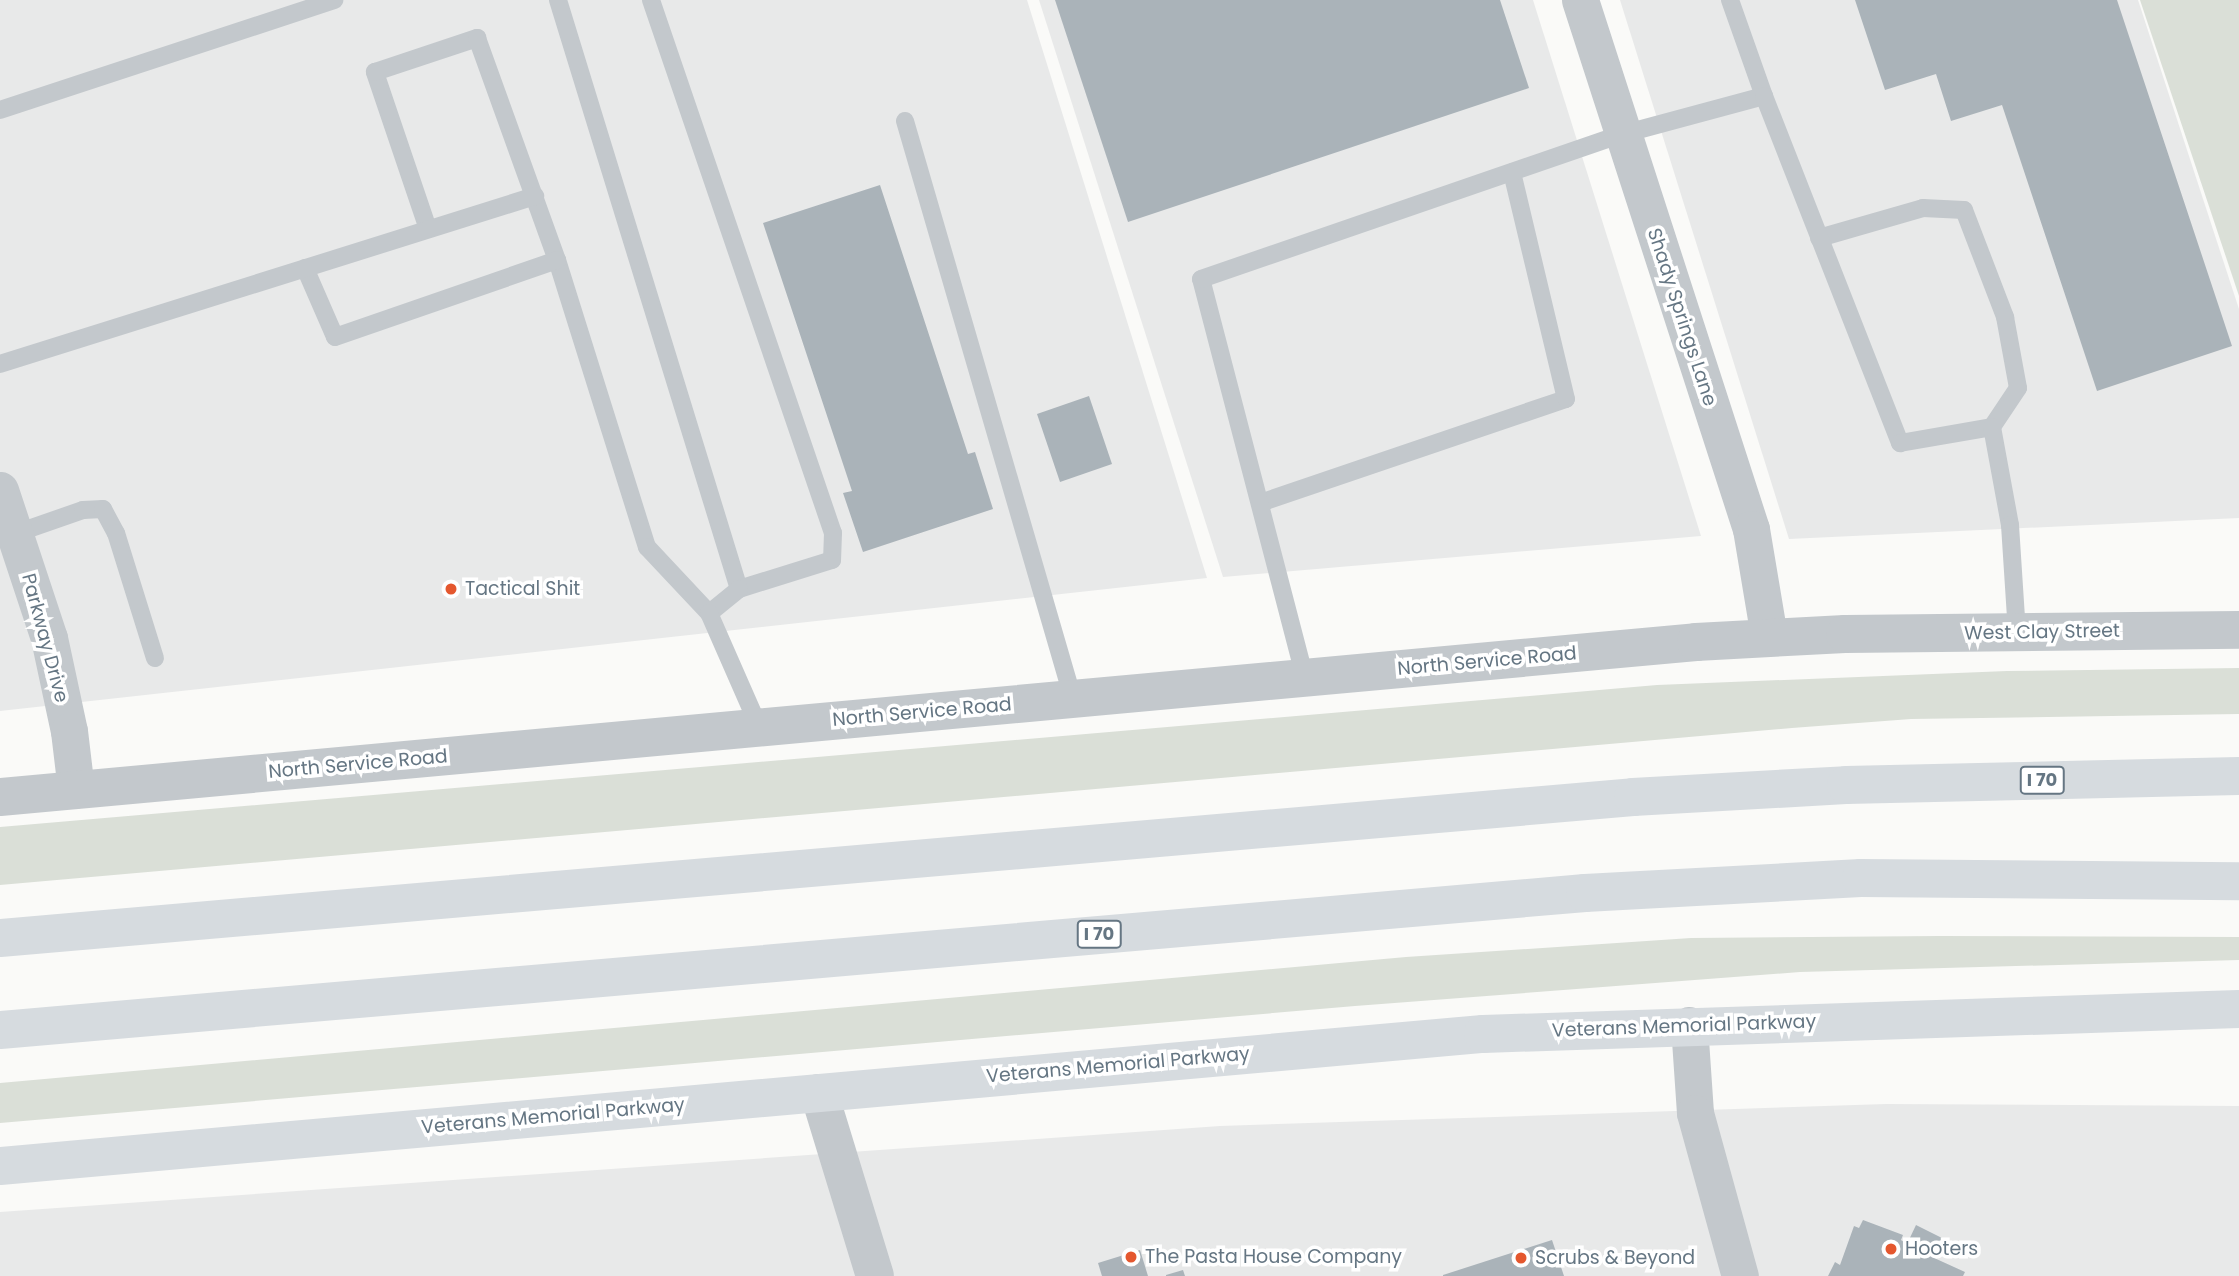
<!DOCTYPE html>
<style>
body{margin:0}
#map{position:relative;width:2239px;height:1276px;overflow:hidden;background:#fafaf8;font-family:Poppins,sans-serif}
div>[style]{position:absolute}
[style*='--x']{left:calc(var(--x)*1px);top:calc(var(--y)*1px);width:calc(var(--w)*1px);rotate:calc(var(--a)*1deg)}
.built>*{inset:0;background:#e8e9e9}
.green>*{inset:0;background:#dadfd7}
.building>*{inset:0;background:#aab3b9}
.service>*{height:18px;margin:-9px;padding:0 9px;transform-origin:9px;border-radius:9px;background:#c3c8cc}
.minor>*{height:37px;margin:-18.5px;padding:0 18.5px;transform-origin:18.5px;border-radius:18.5px;background:#c3c8cc}
.tertiary>*{height:38px;margin:-19px;padding:0 19px;transform-origin:19px;border-radius:19px;background:#c3c8cc}
.secondary>*{height:38px;margin:-19px;padding:0 19px;transform-origin:19px;border-radius:19px;background:#d6dbdf}
.motorway>*{height:38px;margin:-19px;padding:0 19px;transform-origin:19px;border-radius:19px;background:#d6dbdf}
.dots>*{width:19px;height:19px;translate:-50% -50%;box-sizing:border-box;border:4px solid #fff;border-radius:50%}
span{translate:-50% -50%;white-space:nowrap;text-align:center;line-height:1.15;-webkit-text-stroke:7px #fff;paint-order:stroke}
.shield-label span{padding:2px 5px;background:#fff;border:2px solid;border-radius:5px;-webkit-text-stroke-width:0}
.shield-label{font-size:18px;color:#657683;font-weight:700}
.street-label{font-size:19px;color:#657683}
.poi-label{font-size:19px;color:#657683}
.left{translate:0 -50%;text-align:left}
</style>
<div id="map">
<div class="built">
<i style="clip-path:polygon(0 0,1027px 0,1207px 578px,0 711px)"></i>
<i style="clip-path:polygon(1039px 0,1533px 0,1701px 536px,1223px 577px)"></i>
<i style="clip-path:polygon(1620px 0,2138px 0,2239px 309px,2239px 518px,1789px 539px)"></i>
<i style="clip-path:polygon(1886px 1104px,2239px 1106px,2239px 1276px,0 1276px,0 1212px,1220px 1126px)"></i>
</div>
<div class="green">
<i style="clip-path:polygon(2140px 0,2239px 0,2239px 296px)"></i>
<i style="clip-path:polygon(2239px 668px,2239px 714px,1911px 719px,1792px 728px,0 885px,0 827px,1657px 685px,2007px 671px)"></i>
<i style="clip-path:polygon(1940px 936px,2239px 937px,2239px 960px,1800px 972px,1355px 1006px,0 1123px,0 1083px,1406px 957px,1691px 938px)"></i>
</div>
<div class="building">
<i style="clip-path:polygon(1055px 0,1500px 0,1529px 88px,1128px 222px)"></i>
<i style="clip-path:polygon(1855px 0,2117px 0,2232px 346px,2097px 391px,2002px 105px,1951px 121px,1936px 74px,1885px 90px)"></i>
<i style="clip-path:polygon(880px 185px,968px 454px,975px 452px,993px 509px,863px 552px,843px 493px,852px 491px,763px 223px)"></i>
<i style="clip-path:polygon(1089px 396px,1112px 464px,1060px 482px,1037px 414px)"></i>
<i style="clip-path:polygon(1863px 1220px,1903px 1235px,1901px 1240px,1907px 1244px,1916px 1225px,1942px 1238px,1932px 1257px,1965px 1272px,1963px 1276px,1828px 1276px,1835px 1262px,1840px 1265px,1854px 1226px,1859px 1228px)"></i>
<i style="clip-path:polygon(1552px 1240px,1564px 1276px,1443px 1276px,1443px 1275px)"></i>
<i style="clip-path:polygon(1140px 1250px,1148px 1276px,1102px 1276px,1098px 1263px)"></i>
<i style="clip-path:polygon(1183px 1270px,1185px 1276px,1166px 1276px,1166px 1275px)"></i>
</div>
<div class="service">
<i style="--x:558;--y:0;--w:616;--a:72.92"></i>
<i style="--x:651;--y:0;--w:563;--a:71.15"></i>
<i style="--x:833;--y:533;--w:27;--a:92"></i>
<i style="--x:832;--y:560;--w:97;--a:162.7"></i>
<i style="--x:739;--y:589;--w:38;--a:141"></i>
<i style="--x:1730;--y:0;--w:102;--a:70.5"></i>
<i style="--x:0;--y:110;--w:352;--a:-18.2"></i>
<i style="--x:905;--y:121;--w:602;--a:73.79"></i>
<i style="--x:428;--y:229;--w:166;--a:-108.7"></i>
<i style="--x:375;--y:72;--w:108;--a:-18.4"></i>
<i style="--x:477;--y:38;--w:236;--a:70.2"></i>
<i style="--x:557;--y:260;--w:301;--a:72.6"></i>
<i style="--x:647;--y:547;--w:91;--a:46.8"></i>
<i style="--x:709;--y:613;--w:124;--a:66.3"></i>
<i style="--x:1819;--y:238;--w:108;--a:-16.1"></i>
<i style="--x:1923;--y:208;--w:41;--a:2.8"></i>
<i style="--x:1964;--y:210;--w:115;--a:69"></i>
<i style="--x:2005;--y:317;--w:72;--a:79.6"></i>
<i style="--x:2018;--y:388;--w:47;--a:123.7"></i>
<i style="--x:305;--y:268;--w:75;--a:66.5"></i>
<i style="--x:335;--y:337;--w:235;--a:-19.1"></i>
<i style="--x:0;--y:364;--w:561;--a:-17.43"></i>
<i style="--x:1260;--y:503;--w:323;--a:-18.8"></i>
<i style="--x:1566;--y:399;--w:233;--a:-103.4"></i>
<i style="--x:14;--y:534;--w:73;--a:-19.2"></i>
<i style="--x:83;--y:510;--w:20;--a:-3"></i>
<i style="--x:103;--y:509;--w:27;--a:62"></i>
<i style="--x:116;--y:533;--w:131;--a:72.7"></i>
<i style="--x:1305;--y:678;--w:412;--a:-104.6"></i>
<i style="--x:1201;--y:279;--w:446;--a:-19"></i>
<i style="--x:1623;--y:134;--w:146;--a:-15.1"></i>
<i style="--x:1764;--y:96;--w:373;--a:68.6"></i>
<i style="--x:1900;--y:443;--w:93;--a:-9.9"></i>
<i style="--x:1992;--y:427;--w:100;--a:79.6"></i>
<i style="--x:2010;--y:525;--w:107;--a:86.3"></i>
</div>
<div class="minor">
<i style="--x:1580;--y:0;--w:556;--a:72.09"></i>
<i style="--x:1751;--y:529;--w:109;--a:80.5"></i>
<i style="--x:0;--y:490;--w:156;--a:71.7"></i>
<i style="--x:49;--y:638;--w:95;--a:77.9"></i>
<i style="--x:69;--y:731;--w:59;--a:83.2"></i>
<i style="--x:1689;--y:1025;--w:88;--a:86.1"></i>
<i style="--x:1695;--y:1113;--w:169;--a:74.6"></i>
</div>
<div class="tertiary">
<i style="--x:0;--y:797;--w:1703;--a:-5.22"></i>
<i style="--x:1696;--y:642;--w:149;--a:-3.1"></i>
<i style="--x:1845;--y:634;--w:394;--a:-0.6"></i>
<i style="--x:819;--y:1093;--w:191;--a:73"></i>
</div>
<div class="secondary">
<i style="--x:0;--y:1166;--w:1489;--a:-5.09"></i>
<i style="--x:1483;--y:1034;--w:756;--a:-1.89"></i>
</div>
<div class="motorway">
<i style="--x:0;--y:938;--w:1639;--a:-4.93"></i>
<i style="--x:1633;--y:797;--w:213;--a:-3.2"></i>
<i style="--x:1846;--y:785;--w:393;--a:-1.3"></i>
<i style="--x:0;--y:1030;--w:1591;--a:-4.94"></i>
<i style="--x:1585;--y:893;--w:276;--a:-3.1"></i>
<i style="--x:1861;--y:878;--w:378;--a:0.5"></i>
</div>
<div class="dots">
<i style="left:451px;top:589px;background:#e4572e"></i>
<i style="left:1891px;top:1249px;background:#e4572e"></i>
<i style="left:1131px;top:1257px;background:#e4572e"></i>
<i style="left:1521px;top:1258px;background:#e4572e"></i>
</div>
<div class="shield-label">
<span style="left:2042px;top:780px">I 70</span>
<span style="left:1099px;top:934px">I 70</span>
</div>
<div class="street-label">
<span style="left:1682px;top:317px;rotate:72deg">Shady Springs Lane</span>
<span style="left:2042px;top:632px;rotate:-1deg">West Clay Street</span>
<span style="left:45px;top:638px;rotate:75deg">Parkway Drive</span>
<span style="left:1487px;top:661px;rotate:-5deg">North Service Road</span>
<span style="left:922px;top:712px;rotate:-5deg">North Service Road</span>
<span style="left:358px;top:764px;rotate:-5deg">North Service Road</span>
<span style="left:1684px;top:1026px;rotate:-2deg">Veterans Memorial Parkway</span>
<span style="left:1118px;top:1065px;rotate:-5deg">Veterans Memorial Parkway</span>
<span style="left:553px;top:1116px;rotate:-5deg">Veterans Memorial Parkway</span>
</div>
<div class="poi-label">
<span class="left" style="left:465px;top:589px">Tactical Shit</span>
<span class="left" style="left:1905px;top:1249px">Hooters</span>
<span class="left" style="left:1145px;top:1257px">The Pasta House Company</span>
<span class="left" style="left:1535px;top:1258px">Scrubs &amp; Beyond</span>
</div>
</div>
